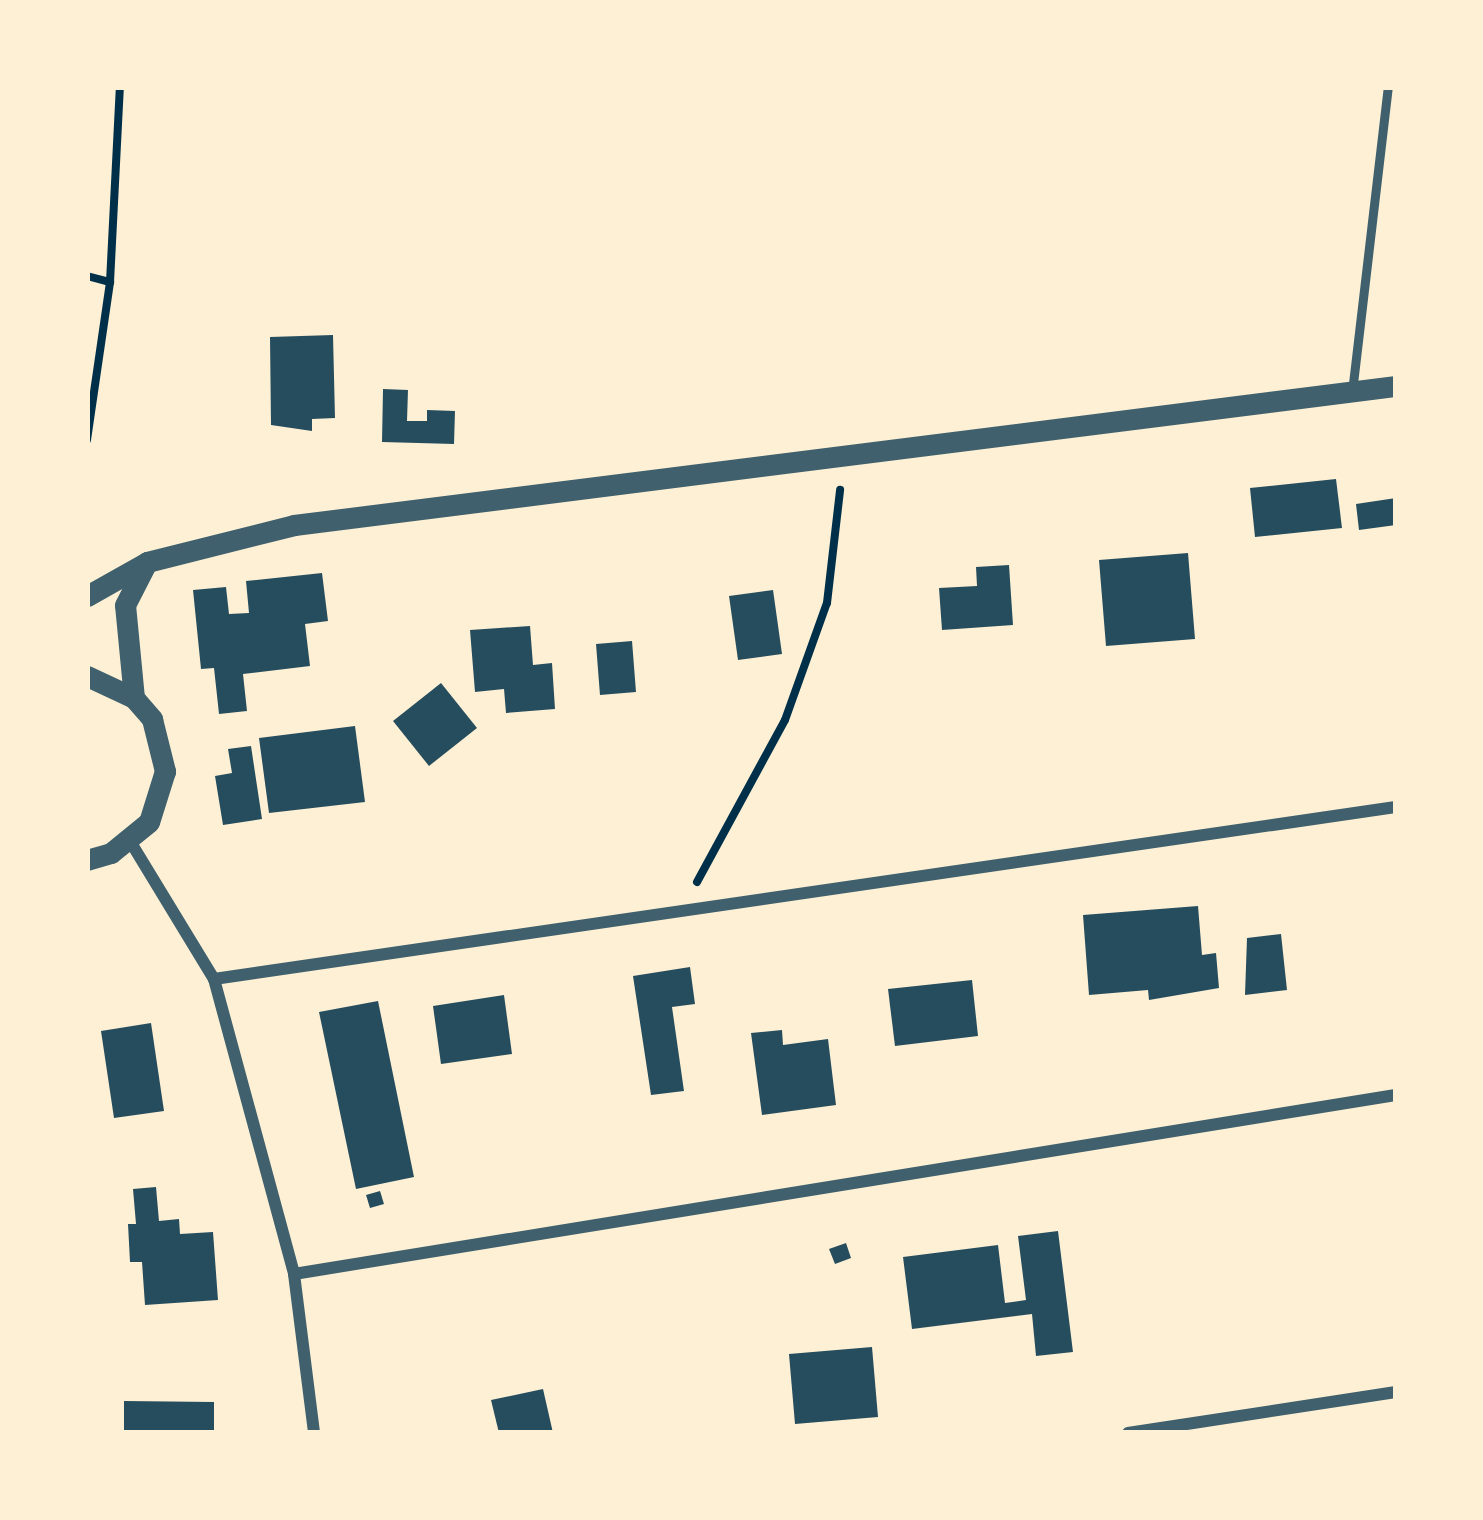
<!DOCTYPE html>
<style>
body{margin:0}
#map{position:relative;width:1483px;height:1520px;overflow:hidden;background:#fdf0d5;font-family:"Archivo Narrow",sans-serif}
div>[style]{position:absolute}
[style*='--x']{left:calc(var(--x)*1px);top:calc(var(--y)*1px);width:calc(var(--w)*1px);rotate:calc(var(--a)*1deg)}
.building>*{inset:0;background:#264d5e}
.path>*{height:8px;margin:-4px;padding:0 4px;transform-origin:4px;border-radius:4px;background:#003049}
.service>*{height:9px;margin:-4.5px;padding:0 4.5px;transform-origin:4.5px;border-radius:4.5px;background:#3f606c}
.minor>*{height:12px;margin:-6px;padding:0 6px;transform-origin:6px;border-radius:6px;background:#3f606c}
.tertiary>*{height:21px;margin:-10.5px;padding:0 10.5px;transform-origin:10.5px;border-radius:10.5px;background:#3f606c}
span{translate:-50% -50%;white-space:nowrap;text-align:center;line-height:1.15;-webkit-text-stroke:9px #fdf0d5;paint-order:stroke}
.frame{position:absolute;inset:0;border:90px solid #fdf0d5;pointer-events:none}
</style>
<div id="map">
<div class="building">
<i style="clip-path:polygon(333px 335px,335px 418px,312px 419px,312px 431px,271px 425px,270px 337px)"></i>
<i style="clip-path:polygon(383px 389px,408px 390px,407px 421px,427px 421px,427px 410px,455px 411px,454px 444px,382px 442px)"></i>
<i style="clip-path:polygon(1336px 479px,1342px 528px,1255px 537px,1250px 488px)"></i>
<i style="clip-path:polygon(1396px 498px,1396px 525px,1359px 530px,1356px 504px)"></i>
<i style="clip-path:polygon(1188px 553px,1195px 639px,1106px 646px,1099px 560px)"></i>
<i style="clip-path:polygon(1009px 565px,1013px 625px,942px 630px,939px 588px,977px 586px,976px 567px)"></i>
<i style="clip-path:polygon(322px 573px,328px 621px,305px 624px,310px 666px,243px 674px,247px 711px,219px 714px,214px 668px,201px 669px,193px 590px,226px 587px,229px 614px,249px 613px,246px 581px)"></i>
<i style="clip-path:polygon(773px 590px,782px 654px,738px 660px,729px 596px)"></i>
<i style="clip-path:polygon(530px 626px,533px 665px,552px 663px,555px 709px,506px 713px,504px 689px,475px 692px,470px 630px)"></i>
<i style="clip-path:polygon(632px 641px,636px 692px,600px 695px,596px 644px)"></i>
<i style="clip-path:polygon(441px 683px,477px 728px,429px 766px,393px 721px)"></i>
<i style="clip-path:polygon(355px 726px,365px 802px,269px 813px,259px 738px)"></i>
<i style="clip-path:polygon(251px 746px,262px 819px,223px 825px,215px 776px,232px 773px,228px 749px)"></i>
<i style="clip-path:polygon(1198px 906px,1202px 955px,1216px 953px,1219px 988px,1149px 1000px,1148px 990px,1089px 995px,1083px 915px)"></i>
<i style="clip-path:polygon(1281px 934px,1287px 990px,1245px 995px,1247px 938px)"></i>
<i style="clip-path:polygon(690px 967px,695px 1004px,672px 1007px,684px 1091px,651px 1095px,633px 976px)"></i>
<i style="clip-path:polygon(972px 980px,978px 1036px,895px 1046px,888px 989px)"></i>
<i style="clip-path:polygon(504px 995px,512px 1054px,441px 1064px,433px 1006px)"></i>
<i style="clip-path:polygon(378px 1001px,414px 1177px,356px 1189px,319px 1012px)"></i>
<i style="clip-path:polygon(151px 1023px,164px 1111px,114px 1118px,101px 1031px)"></i>
<i style="clip-path:polygon(782px 1030px,783px 1045px,828px 1039px,836px 1105px,762px 1115px,751px 1033px)"></i>
<i style="clip-path:polygon(156px 1187px,159px 1221px,179px 1219px,180px 1234px,213px 1232px,218px 1300px,145px 1305px,142px 1262px,130px 1262px,128px 1224px,136px 1224px,133px 1189px)"></i>
<i style="clip-path:polygon(380px 1191px,384px 1204px,370px 1208px,366px 1195px)"></i>
<i style="clip-path:polygon(1058px 1231px,1073px 1352px,1036px 1356px,1032px 1314px,912px 1329px,903px 1257px,998px 1245px,1005px 1303px,1026px 1300px,1018px 1236px)"></i>
<i style="clip-path:polygon(846px 1243px,851px 1258px,835px 1264px,829px 1249px)"></i>
<i style="clip-path:polygon(872px 1347px,878px 1417px,795px 1424px,789px 1354px)"></i>
<i style="clip-path:polygon(543px 1389px,553px 1433px,499px 1433px,491px 1400px)"></i>
<i style="clip-path:polygon(124px 1401px,214px 1402px,214px 1433px,124px 1433px)"></i>
</div>
<div class="path">
<i style="--x:87;--y:276;--w:24;--a:15"></i>
<i style="--x:87;--y:440;--w:160;--a:-81.7"></i>
<i style="--x:110;--y:282;--w:195;--a:-87.1"></i>
<i style="--x:697;--y:882;--w:184;--a:-61.5"></i>
<i style="--x:785;--y:720;--w:124;--a:-70.3"></i>
<i style="--x:827;--y:603;--w:114;--a:-83.4"></i>
</div>
<div class="service">
<i style="--x:1352;--y:392;--w:307;--a:-83.3"></i>
</div>
<div class="minor">
<i style="--x:130;--y:841;--w:162;--a:58.7"></i>
<i style="--x:214;--y:979;--w:306;--a:74.8"></i>
<i style="--x:294;--y:1274;--w:160;--a:82.8"></i>
<i style="--x:214;--y:979;--w:1194;--a:-8.28"></i>
<i style="--x:294;--y:1274;--w:1116;--a:-9.23"></i>
<i style="--x:1128;--y:1433;--w:271;--a:-8.7"></i>
</div>
<div class="tertiary">
<i style="--x:87;--y:596;--w:69;--a:-29.5"></i>
<i style="--x:147;--y:562;--w:152;--a:-14.1"></i>
<i style="--x:294;--y:525;--w:1111;--a:-7.19"></i>
<i style="--x:87;--y:676;--w:52;--a:25.1"></i>
<i style="--x:134;--y:698;--w:28;--a:49"></i>
<i style="--x:152;--y:719;--w:54;--a:76"></i>
<i style="--x:165;--y:771;--w:53;--a:107.4"></i>
<i style="--x:149;--y:822;--w:49;--a:140.8"></i>
<i style="--x:111;--y:853;--w:25;--a:164"></i>
<i style="--x:134;--y:698;--w:93;--a:-95.5"></i>
<i style="--x:125;--y:605;--w:48;--a:-62.9"></i>
</div>
<div class="frame"></div>
</div>
